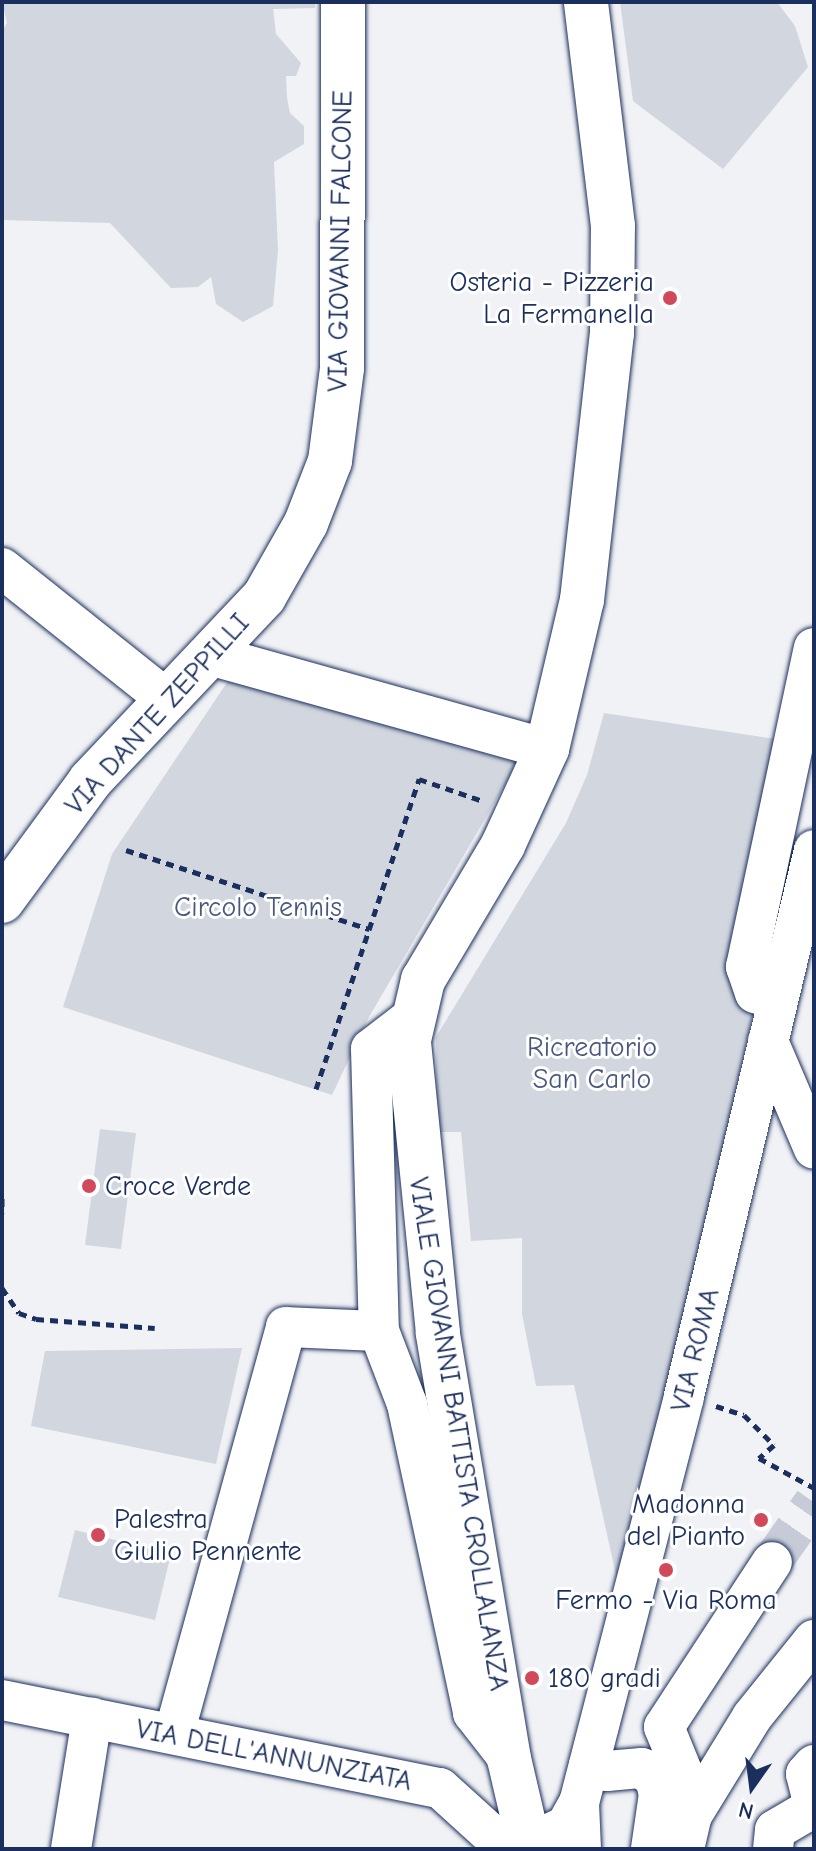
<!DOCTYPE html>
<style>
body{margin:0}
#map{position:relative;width:816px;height:1851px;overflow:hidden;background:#f1f2f5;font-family:"Comic Neue",sans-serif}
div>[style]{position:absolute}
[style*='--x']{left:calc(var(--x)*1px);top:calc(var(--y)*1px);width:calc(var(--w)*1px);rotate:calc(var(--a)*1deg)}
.green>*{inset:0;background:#d2d6df}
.minor-tunnel>*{height:40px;margin-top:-20px;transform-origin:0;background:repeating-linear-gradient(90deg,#c6cbd7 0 40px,transparent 0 60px)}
.path>*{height:5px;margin-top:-2.5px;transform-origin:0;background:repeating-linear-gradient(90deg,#1b2f5e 0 8px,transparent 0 14px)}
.roads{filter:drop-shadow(0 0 2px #1b2f5e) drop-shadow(0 0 2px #1b2f5e)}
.minor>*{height:40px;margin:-20px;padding:0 20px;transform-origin:20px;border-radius:20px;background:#fff}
.major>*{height:44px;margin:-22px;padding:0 22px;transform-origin:22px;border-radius:22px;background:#fff}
.dots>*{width:22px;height:22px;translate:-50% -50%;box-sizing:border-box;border:4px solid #fff;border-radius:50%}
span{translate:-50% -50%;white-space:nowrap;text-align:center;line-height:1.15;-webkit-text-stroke:6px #fff;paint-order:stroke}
.street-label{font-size:28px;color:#1b2f5e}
.poi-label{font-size:28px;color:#1b2f5e}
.right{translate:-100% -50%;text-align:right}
.left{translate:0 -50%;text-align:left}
.park-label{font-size:28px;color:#49597e}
.frame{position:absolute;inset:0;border:4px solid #1b2f5e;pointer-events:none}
.north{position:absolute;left:712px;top:1747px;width:80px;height:80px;-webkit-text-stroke:6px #fff;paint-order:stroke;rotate:194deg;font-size:22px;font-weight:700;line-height:32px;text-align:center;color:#1b2f5e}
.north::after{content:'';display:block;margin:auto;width:28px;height:36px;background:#1b2f5e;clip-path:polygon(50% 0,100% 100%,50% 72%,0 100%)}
</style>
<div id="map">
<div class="green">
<i style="clip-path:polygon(2px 2px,315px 2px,315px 8px,273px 9px,276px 34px,301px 63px,296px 76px,286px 76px,287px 98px,290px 113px,304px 126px,304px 144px,274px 162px,278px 250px,273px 306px,243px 322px,216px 304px,211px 277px,198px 287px,171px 288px,110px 223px,2px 220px,2px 31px,7px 23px)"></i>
<i style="clip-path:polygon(620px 2px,777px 2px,795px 26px,808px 67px,723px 169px,633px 101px)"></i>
<i style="clip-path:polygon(232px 675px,519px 761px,369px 1017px,332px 1095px,63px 1007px,112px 854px)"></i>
<i style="clip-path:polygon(604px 713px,782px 740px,735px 997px,755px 1005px,622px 1602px,574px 1385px,536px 1386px,522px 1314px,522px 1238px,471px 1241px,461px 1132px,437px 1132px,436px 1037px,566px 823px,587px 775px)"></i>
<i style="clip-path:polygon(100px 1129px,136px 1133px,121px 1249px,85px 1245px)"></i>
<i style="clip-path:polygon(242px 1348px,216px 1464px,31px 1426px,45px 1351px)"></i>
<i style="clip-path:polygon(75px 1530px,171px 1554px,155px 1620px,58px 1597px)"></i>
</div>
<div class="minor-tunnel">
<i style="--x:772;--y:1562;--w:73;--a:-55"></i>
</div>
<div class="path">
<i style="--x:126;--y:850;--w:256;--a:18"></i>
<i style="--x:316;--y:1089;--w:327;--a:-71.6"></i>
<i style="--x:419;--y:779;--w:68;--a:19"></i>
<i style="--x:2;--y:1198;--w:15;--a:90"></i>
<i style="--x:2;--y:1288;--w:30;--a:56"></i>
<i style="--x:19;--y:1313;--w:18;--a:19"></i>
<i style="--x:36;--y:1319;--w:119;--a:4.3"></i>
<i style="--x:716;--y:1406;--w:29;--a:18"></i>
<i style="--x:744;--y:1415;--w:42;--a:45"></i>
<i style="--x:774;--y:1445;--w:20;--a:139"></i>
<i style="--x:759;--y:1458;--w:63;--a:28.6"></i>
</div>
<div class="roads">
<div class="minor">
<i style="--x:2;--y:568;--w:210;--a:38.6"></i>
<i style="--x:210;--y:655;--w:350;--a:15.6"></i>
<i style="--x:777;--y:1000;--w:23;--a:-162"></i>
<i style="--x:755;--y:993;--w:28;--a:-109"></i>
<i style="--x:746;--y:967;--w:326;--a:-78"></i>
<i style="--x:410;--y:1019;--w:49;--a:142.4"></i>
<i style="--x:371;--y:1049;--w:282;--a:88.4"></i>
<i style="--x:379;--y:1331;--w:78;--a:69"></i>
<i style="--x:407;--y:1404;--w:316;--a:77.9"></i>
<i style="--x:473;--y:1713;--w:58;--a:52"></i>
<i style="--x:768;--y:1041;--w:117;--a:66.9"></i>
<i style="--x:2;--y:1700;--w:447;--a:11.4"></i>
<i style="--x:440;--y:1788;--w:72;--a:42.2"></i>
<i style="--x:493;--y:1836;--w:37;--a:11"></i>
<i style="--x:529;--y:1843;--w:41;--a:-24.7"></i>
<i style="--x:566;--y:1826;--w:26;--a:-61"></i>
<i style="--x:174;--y:1734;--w:422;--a:-74.6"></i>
<i style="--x:286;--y:1327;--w:93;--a:2.5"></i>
<i style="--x:589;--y:1765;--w:19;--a:18"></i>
<i style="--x:607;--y:1771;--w:35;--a:-5"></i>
<i style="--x:642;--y:1768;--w:17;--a:40"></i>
<i style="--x:655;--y:1779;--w:16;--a:75"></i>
<i style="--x:659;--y:1794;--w:56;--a:98.3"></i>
<i style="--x:814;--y:1765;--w:12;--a:132"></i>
<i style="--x:806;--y:1774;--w:33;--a:76"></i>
<i style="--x:692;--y:1815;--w:40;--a:-102"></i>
<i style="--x:684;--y:1776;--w:53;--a:-112.2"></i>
<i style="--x:664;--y:1727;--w:197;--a:-56.8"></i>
<i style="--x:71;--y:1849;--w:133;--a:-80.9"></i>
<i style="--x:581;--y:1849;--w:46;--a:-92.5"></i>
<i style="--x:579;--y:1803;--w:420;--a:-75.5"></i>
<i style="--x:684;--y:1396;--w:561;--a:-76.61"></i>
<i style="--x:684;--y:1849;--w:35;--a:-77"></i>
<i style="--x:692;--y:1815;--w:115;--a:-58.5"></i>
<i style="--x:752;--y:1717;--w:99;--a:-51.2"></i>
<i style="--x:773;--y:1849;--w:19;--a:-84"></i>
<i style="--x:775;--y:1830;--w:45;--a:-30.5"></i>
</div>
<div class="major">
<i style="--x:2;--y:901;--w:149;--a:-53.7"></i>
<i style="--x:90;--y:781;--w:253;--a:-46.6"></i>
<i style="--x:264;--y:597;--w:85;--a:-60.4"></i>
<i style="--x:306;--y:523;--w:66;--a:-68.8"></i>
<i style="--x:330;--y:461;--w:94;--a:-82.6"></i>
<i style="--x:342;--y:368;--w:366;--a:-89.8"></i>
<i style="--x:530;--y:1849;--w:92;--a:-103.1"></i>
<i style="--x:509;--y:1759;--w:432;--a:-99.5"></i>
<i style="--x:438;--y:1333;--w:294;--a:-95.7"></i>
<i style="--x:409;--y:1040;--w:62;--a:-76.9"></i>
<i style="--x:423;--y:980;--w:157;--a:-59.3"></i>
<i style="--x:503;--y:845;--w:106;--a:-65.4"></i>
<i style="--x:547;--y:749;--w:153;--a:-76.8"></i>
<i style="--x:582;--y:600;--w:269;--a:-83.6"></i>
<i style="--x:612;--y:333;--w:107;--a:-89.5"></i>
<i style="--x:613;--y:226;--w:226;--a:-96.9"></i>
</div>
</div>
<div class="dots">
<i style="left:670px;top:298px;background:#d1495b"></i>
<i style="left:89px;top:1186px;background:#d1495b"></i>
<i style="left:761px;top:1520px;background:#d1495b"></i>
<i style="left:98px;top:1535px;background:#d1495b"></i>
<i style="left:666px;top:1570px;background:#d1495b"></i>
<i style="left:532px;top:1678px;background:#d1495b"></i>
</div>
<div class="street-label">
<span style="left:340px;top:241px;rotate:-89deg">VIA GIOVANNI FALCONE</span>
<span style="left:157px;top:714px;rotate:-48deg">VIA DANTE ZEPPILLI</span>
<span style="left:695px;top:1350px;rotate:-76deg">VIA ROMA</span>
<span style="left:459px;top:1434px;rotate:81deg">VIALE GIOVANNI BATTISTA CROLLALANZA</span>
<span style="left:274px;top:1755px;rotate:11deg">VIA DELL'ANNUNZIATA</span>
</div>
<div class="poi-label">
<span class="right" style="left:654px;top:298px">Osteria - Pizzeria<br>La Fermanella</span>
<span class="left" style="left:105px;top:1186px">Croce Verde</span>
<span class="right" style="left:745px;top:1520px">Madonna<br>del Pianto</span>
<span class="left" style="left:114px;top:1535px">Palestra<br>Giulio Pennente</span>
<span style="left:666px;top:1600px">Fermo - Via Roma</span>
<span class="left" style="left:548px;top:1678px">180 gradi</span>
</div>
<div class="park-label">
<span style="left:258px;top:907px">Circolo Tennis</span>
<span style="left:592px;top:1063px">Ricreatorio<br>San Carlo</span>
</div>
<div class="frame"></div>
<div class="north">N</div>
</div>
